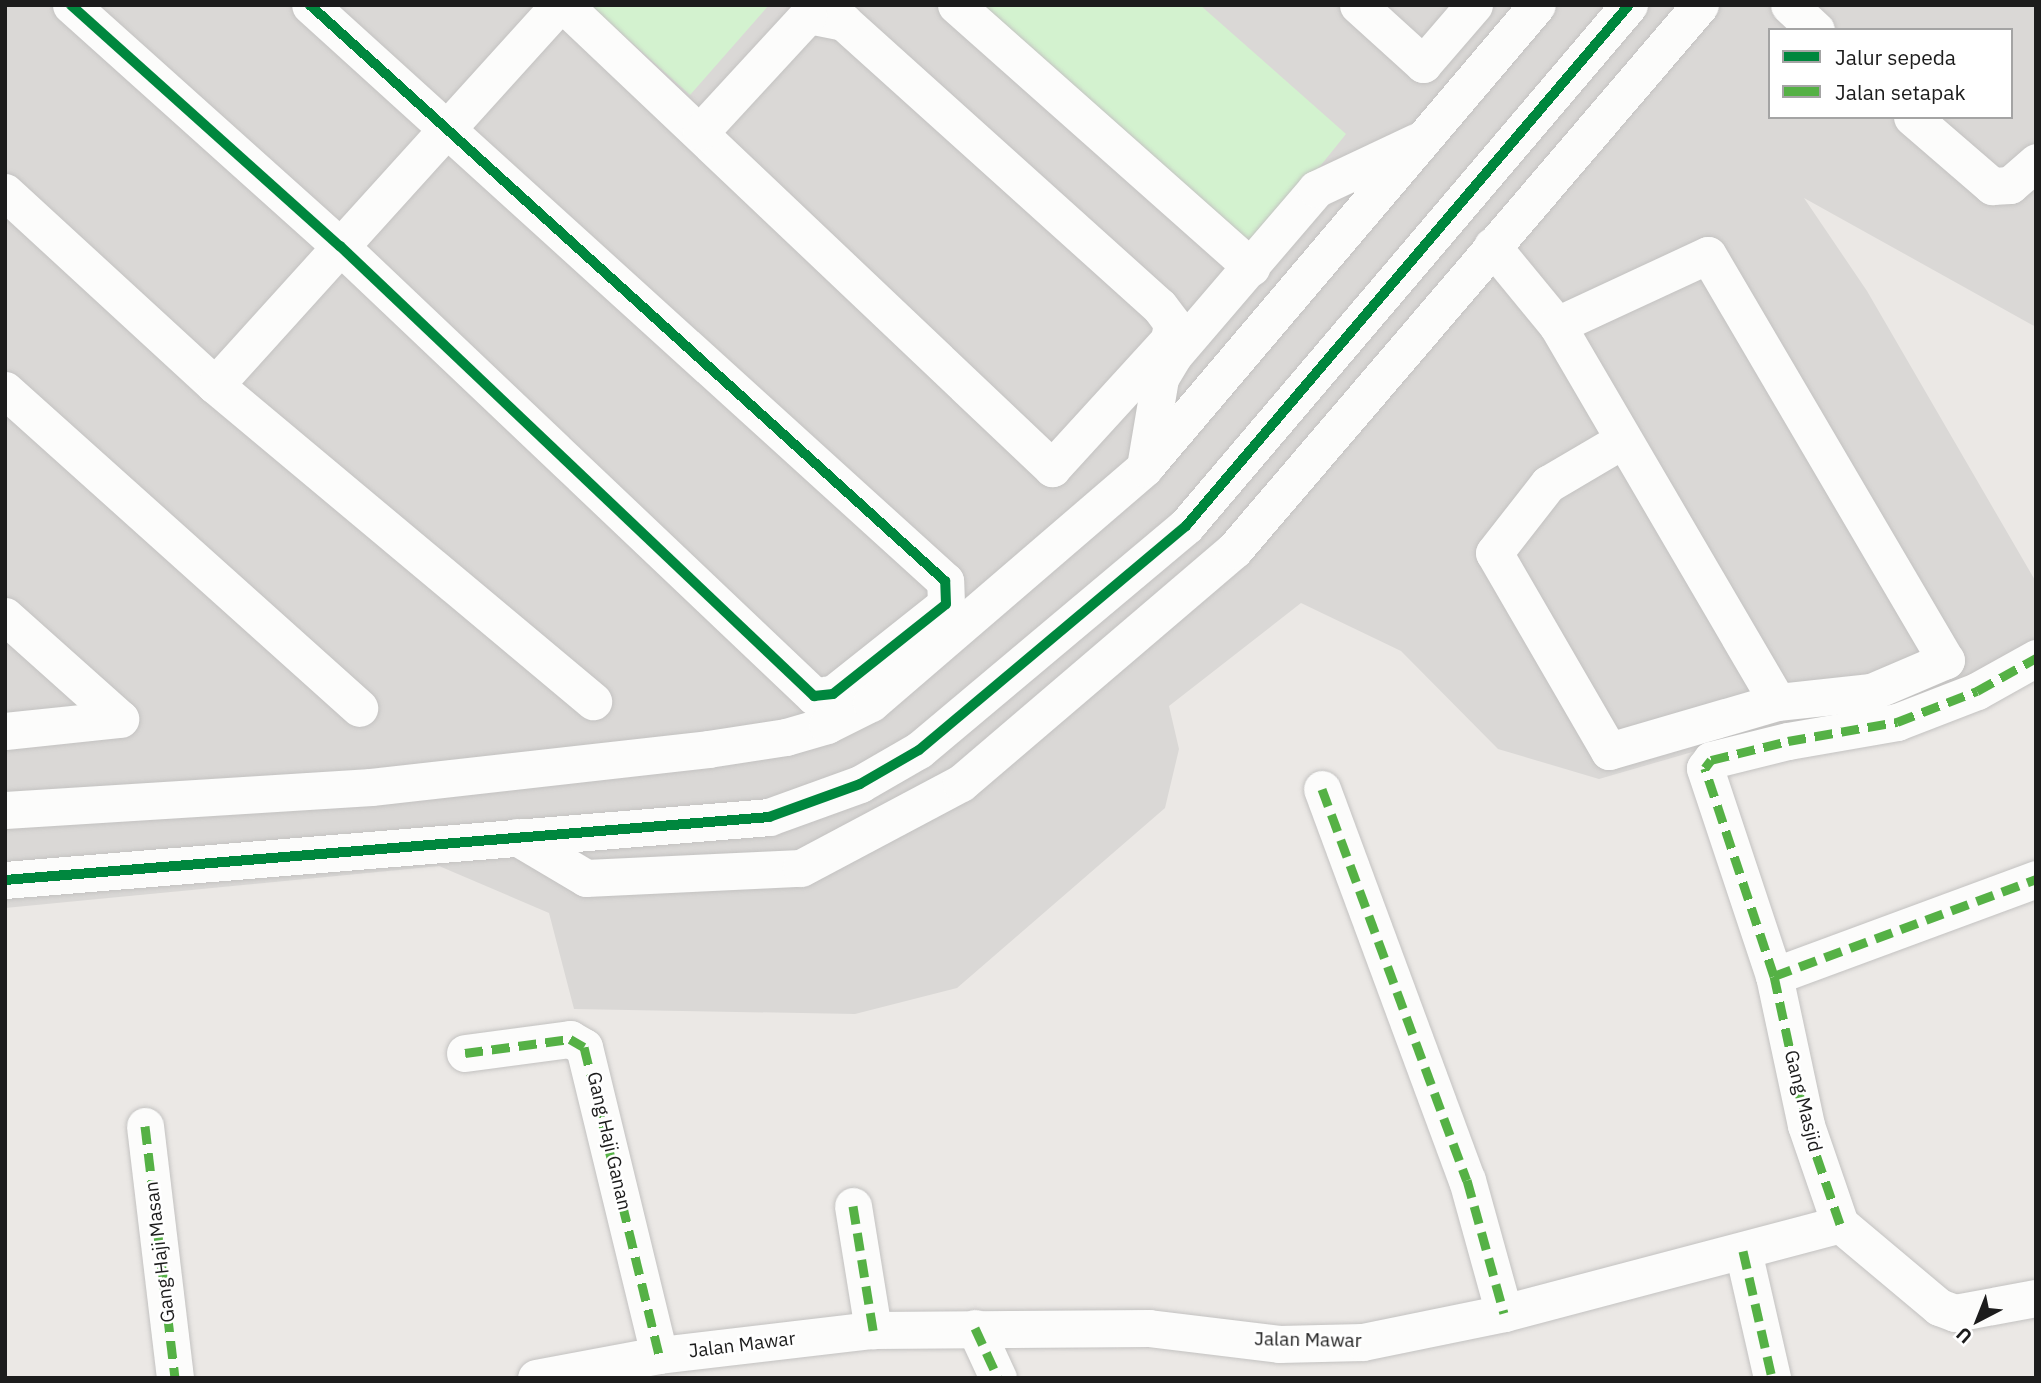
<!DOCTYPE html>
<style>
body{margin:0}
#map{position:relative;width:2041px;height:1383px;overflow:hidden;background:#ebe8e5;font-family:"IBM Plex Sans",sans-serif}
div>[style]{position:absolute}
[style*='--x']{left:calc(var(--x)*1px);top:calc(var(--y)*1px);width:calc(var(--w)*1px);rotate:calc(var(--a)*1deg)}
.residential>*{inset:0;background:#dad8d6}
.park>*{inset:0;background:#d3f2cf}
.roads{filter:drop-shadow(0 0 2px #c3c2c1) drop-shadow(0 0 2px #c3c2c1)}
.minor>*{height:37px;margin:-18.5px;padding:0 18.5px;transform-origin:18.5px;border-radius:18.5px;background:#fcfcfb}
.quiet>*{height:9px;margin-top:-4.5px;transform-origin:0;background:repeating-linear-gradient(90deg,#55b145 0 18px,transparent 0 27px)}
.cycleway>*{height:10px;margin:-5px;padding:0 5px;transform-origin:5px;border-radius:5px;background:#00873e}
span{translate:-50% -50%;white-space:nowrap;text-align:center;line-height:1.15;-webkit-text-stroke:5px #fff;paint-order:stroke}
.street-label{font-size:19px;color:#1c1c1c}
.frame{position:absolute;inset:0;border:7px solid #1c1c1c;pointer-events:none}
.legend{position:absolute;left:1768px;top:28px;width:245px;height:91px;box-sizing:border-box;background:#fff;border:2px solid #a4a4a4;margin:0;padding:9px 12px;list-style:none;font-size:21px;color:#1c1c1c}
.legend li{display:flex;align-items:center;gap:14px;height:35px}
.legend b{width:35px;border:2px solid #a4a4a4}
.north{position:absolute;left:1943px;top:1285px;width:70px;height:70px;-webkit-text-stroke:5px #fff;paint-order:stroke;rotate:222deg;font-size:19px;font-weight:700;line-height:28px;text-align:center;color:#1c1c1c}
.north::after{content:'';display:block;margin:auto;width:24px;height:32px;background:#1c1c1c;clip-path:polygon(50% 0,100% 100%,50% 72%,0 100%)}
</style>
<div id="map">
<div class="residential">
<i style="clip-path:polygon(evenodd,5px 5px,2036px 5px,2036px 327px,1804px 198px,1867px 291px,2036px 582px,2036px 640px,1970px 681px,1894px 706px,1734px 740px,1599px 779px,1498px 749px,1401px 651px,1301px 603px,1169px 706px,1179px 749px,1165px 808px,957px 988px,855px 1014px,574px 1009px,549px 913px,439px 866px,5px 908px,5px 5px,1770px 30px,2011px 30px,2011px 117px,1770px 117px,1770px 30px)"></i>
</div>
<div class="park">
<i style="clip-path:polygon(590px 5px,769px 5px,690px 95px)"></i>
<i style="clip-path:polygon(974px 5px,1200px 5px,1346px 134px,1252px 251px)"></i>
</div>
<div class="roads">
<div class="minor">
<i style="--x:71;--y:5;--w:361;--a:41.9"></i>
<i style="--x:340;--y:246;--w:654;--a:43.51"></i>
<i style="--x:814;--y:696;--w:19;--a:-6"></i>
<i style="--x:833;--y:694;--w:144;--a:-38.5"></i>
<i style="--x:946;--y:604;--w:23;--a:-92"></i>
<i style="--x:945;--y:581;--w:857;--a:-137.79"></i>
<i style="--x:564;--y:5;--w:673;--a:43.49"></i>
<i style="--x:1052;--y:468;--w:173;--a:-47.6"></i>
<i style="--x:1169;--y:340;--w:17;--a:-80"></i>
<i style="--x:1172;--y:323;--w:21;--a:-127"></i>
<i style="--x:1159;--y:306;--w:424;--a:-138"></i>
<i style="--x:844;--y:22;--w:37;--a:-169"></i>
<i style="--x:808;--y:15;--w:158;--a:132.7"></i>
<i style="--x:956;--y:5;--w:395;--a:41.6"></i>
<i style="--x:1358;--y:5;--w:88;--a:42.2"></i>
<i style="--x:1423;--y:64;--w:78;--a:-49.2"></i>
<i style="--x:1789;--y:5;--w:37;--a:43"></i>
<i style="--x:1912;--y:117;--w:106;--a:40.8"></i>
<i style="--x:1992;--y:186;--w:18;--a:-3"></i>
<i style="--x:2010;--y:185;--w:35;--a:-41"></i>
<i style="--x:5;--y:192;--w:285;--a:42.6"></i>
<i style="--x:215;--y:385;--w:493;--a:39.9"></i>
<i style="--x:1492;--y:246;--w:102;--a:50.6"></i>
<i style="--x:1557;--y:325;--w:436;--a:59.7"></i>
<i style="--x:1557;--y:325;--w:166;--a:-24.9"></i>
<i style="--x:1708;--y:255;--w:470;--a:59.6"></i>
<i style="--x:1946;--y:660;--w:82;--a:156.9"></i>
<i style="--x:1871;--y:692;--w:95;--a:173.9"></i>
<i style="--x:1777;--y:702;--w:175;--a:163.7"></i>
<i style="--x:1609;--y:751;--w:229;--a:-120.1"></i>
<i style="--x:1494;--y:553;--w:88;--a:-52"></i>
<i style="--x:1548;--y:484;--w:85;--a:-30.5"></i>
<i style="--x:215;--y:385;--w:513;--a:-47.85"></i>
<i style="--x:5;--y:390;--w:476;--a:41.9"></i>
<i style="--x:1145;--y:467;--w:90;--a:-80.4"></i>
<i style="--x:1160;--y:378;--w:26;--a:-59"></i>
<i style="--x:1173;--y:356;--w:220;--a:-49.4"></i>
<i style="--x:1316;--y:189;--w:110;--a:-25.2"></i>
<i style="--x:5;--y:616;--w:154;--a:41.8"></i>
<i style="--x:5;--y:731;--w:116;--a:-6"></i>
<i style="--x:1322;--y:789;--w:417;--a:69.7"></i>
<i style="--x:1467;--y:1180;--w:138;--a:74.5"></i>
<i style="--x:5;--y:810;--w:367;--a:-3.6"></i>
<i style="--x:371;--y:787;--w:339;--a:-6.4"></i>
<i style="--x:708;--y:749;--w:79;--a:-8.7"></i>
<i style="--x:786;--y:737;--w:43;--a:-16.3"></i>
<i style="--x:827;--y:725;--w:49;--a:-26.6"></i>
<i style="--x:871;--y:703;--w:360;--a:-40.7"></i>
<i style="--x:1144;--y:468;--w:607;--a:-49.68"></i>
<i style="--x:517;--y:837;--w:80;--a:30.7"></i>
<i style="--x:586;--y:878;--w:215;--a:-2.7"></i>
<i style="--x:801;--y:868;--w:181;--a:-28"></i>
<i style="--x:961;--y:783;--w:359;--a:-40.5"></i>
<i style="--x:1234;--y:550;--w:717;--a:-49.47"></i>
<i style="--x:5;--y:880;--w:767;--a:-4.71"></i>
<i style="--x:769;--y:817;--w:97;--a:-19.9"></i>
<i style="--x:860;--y:784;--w:68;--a:-30"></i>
<i style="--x:919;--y:750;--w:349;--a:-40"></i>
<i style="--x:1186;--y:526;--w:684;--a:-49.63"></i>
<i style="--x:1774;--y:976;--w:279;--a:-20.3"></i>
<i style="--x:465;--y:1053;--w:106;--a:-7.6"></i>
<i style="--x:570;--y:1039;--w:16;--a:30"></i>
<i style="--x:584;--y:1047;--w:317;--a:76.3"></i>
<i style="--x:145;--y:1126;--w:254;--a:83.2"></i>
<i style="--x:853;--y:1206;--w:126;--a:80.8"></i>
<i style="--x:1840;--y:1224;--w:105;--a:-109"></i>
<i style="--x:1806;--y:1125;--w:152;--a:-102.1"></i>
<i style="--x:1774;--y:976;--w:219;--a:-108.4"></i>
<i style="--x:1705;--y:768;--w:10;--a:-53"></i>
<i style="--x:1711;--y:760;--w:79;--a:-13.9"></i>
<i style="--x:1788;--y:741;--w:111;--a:-9.9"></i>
<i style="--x:1897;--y:722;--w:86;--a:-21.2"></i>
<i style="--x:1977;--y:691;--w:68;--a:-29.2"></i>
<i style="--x:1743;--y:1251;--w:130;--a:77.1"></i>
<i style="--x:975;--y:1328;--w:55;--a:65.3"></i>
<i style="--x:536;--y:1378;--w:125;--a:-10.6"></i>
<i style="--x:659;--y:1355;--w:215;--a:-6.7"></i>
<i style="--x:873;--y:1330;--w:276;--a:-0.4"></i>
<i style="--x:1149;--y:1328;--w:131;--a:7"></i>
<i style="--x:1279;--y:1344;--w:84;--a:-1.4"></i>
<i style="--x:1363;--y:1342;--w:144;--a:-11.6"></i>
<i style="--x:1504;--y:1313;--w:348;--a:-14.8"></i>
<i style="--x:1840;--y:1224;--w:129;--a:40"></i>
<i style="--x:1939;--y:1307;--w:17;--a:21"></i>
<i style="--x:1955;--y:1313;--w:82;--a:-10.5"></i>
</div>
</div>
<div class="quiet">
<i style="--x:1322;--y:789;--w:417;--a:69.7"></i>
<i style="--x:1467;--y:1180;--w:138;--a:74.5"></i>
<i style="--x:1774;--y:976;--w:279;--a:-20.3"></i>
<i style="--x:465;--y:1053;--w:106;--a:-7.6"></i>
<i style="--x:570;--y:1039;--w:16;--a:30"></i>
<i style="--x:584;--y:1047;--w:317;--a:76.3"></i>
<i style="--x:145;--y:1126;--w:254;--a:83.2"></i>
<i style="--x:853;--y:1206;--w:126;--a:80.8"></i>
<i style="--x:1840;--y:1224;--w:105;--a:-109"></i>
<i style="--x:1806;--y:1125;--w:152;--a:-102.1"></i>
<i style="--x:1774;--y:976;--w:219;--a:-108.4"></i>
<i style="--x:1705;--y:768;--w:10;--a:-53"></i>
<i style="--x:1711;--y:760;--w:79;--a:-13.9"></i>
<i style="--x:1788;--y:741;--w:111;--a:-9.9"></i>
<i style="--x:1897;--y:722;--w:86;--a:-21.2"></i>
<i style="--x:1977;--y:691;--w:68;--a:-29.2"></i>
<i style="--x:1743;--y:1251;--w:130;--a:77.1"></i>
<i style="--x:975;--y:1328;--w:55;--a:65.3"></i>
</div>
<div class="cycleway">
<i style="--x:71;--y:5;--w:361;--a:41.9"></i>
<i style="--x:340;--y:246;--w:654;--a:43.51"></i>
<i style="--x:814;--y:696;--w:19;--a:-6"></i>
<i style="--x:833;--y:694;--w:144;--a:-38.5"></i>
<i style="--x:946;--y:604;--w:23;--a:-92"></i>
<i style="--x:945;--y:581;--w:857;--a:-137.79"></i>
<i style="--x:5;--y:880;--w:767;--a:-4.71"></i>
<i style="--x:769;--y:817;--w:97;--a:-19.9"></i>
<i style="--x:860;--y:784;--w:68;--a:-30"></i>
<i style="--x:919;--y:750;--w:349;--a:-40"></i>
<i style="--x:1186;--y:526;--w:684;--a:-49.63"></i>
</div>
<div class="street-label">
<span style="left:1803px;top:1101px;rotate:76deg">Gang Masjid</span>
<span style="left:609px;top:1141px;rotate:77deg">Gang Haji Ganan</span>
<span style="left:160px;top:1252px;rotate:-97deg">Gang Haji Masan</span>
<span style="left:1308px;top:1340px;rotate:1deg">Jalan Mawar</span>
<span style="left:742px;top:1345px;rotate:-7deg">Jalan Mawar</span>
</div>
<div class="frame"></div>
<ul class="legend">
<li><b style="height:9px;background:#00873e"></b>Jalur sepeda</li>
<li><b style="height:9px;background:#55b145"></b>Jalan setapak</li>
</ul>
<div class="north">U</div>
</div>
